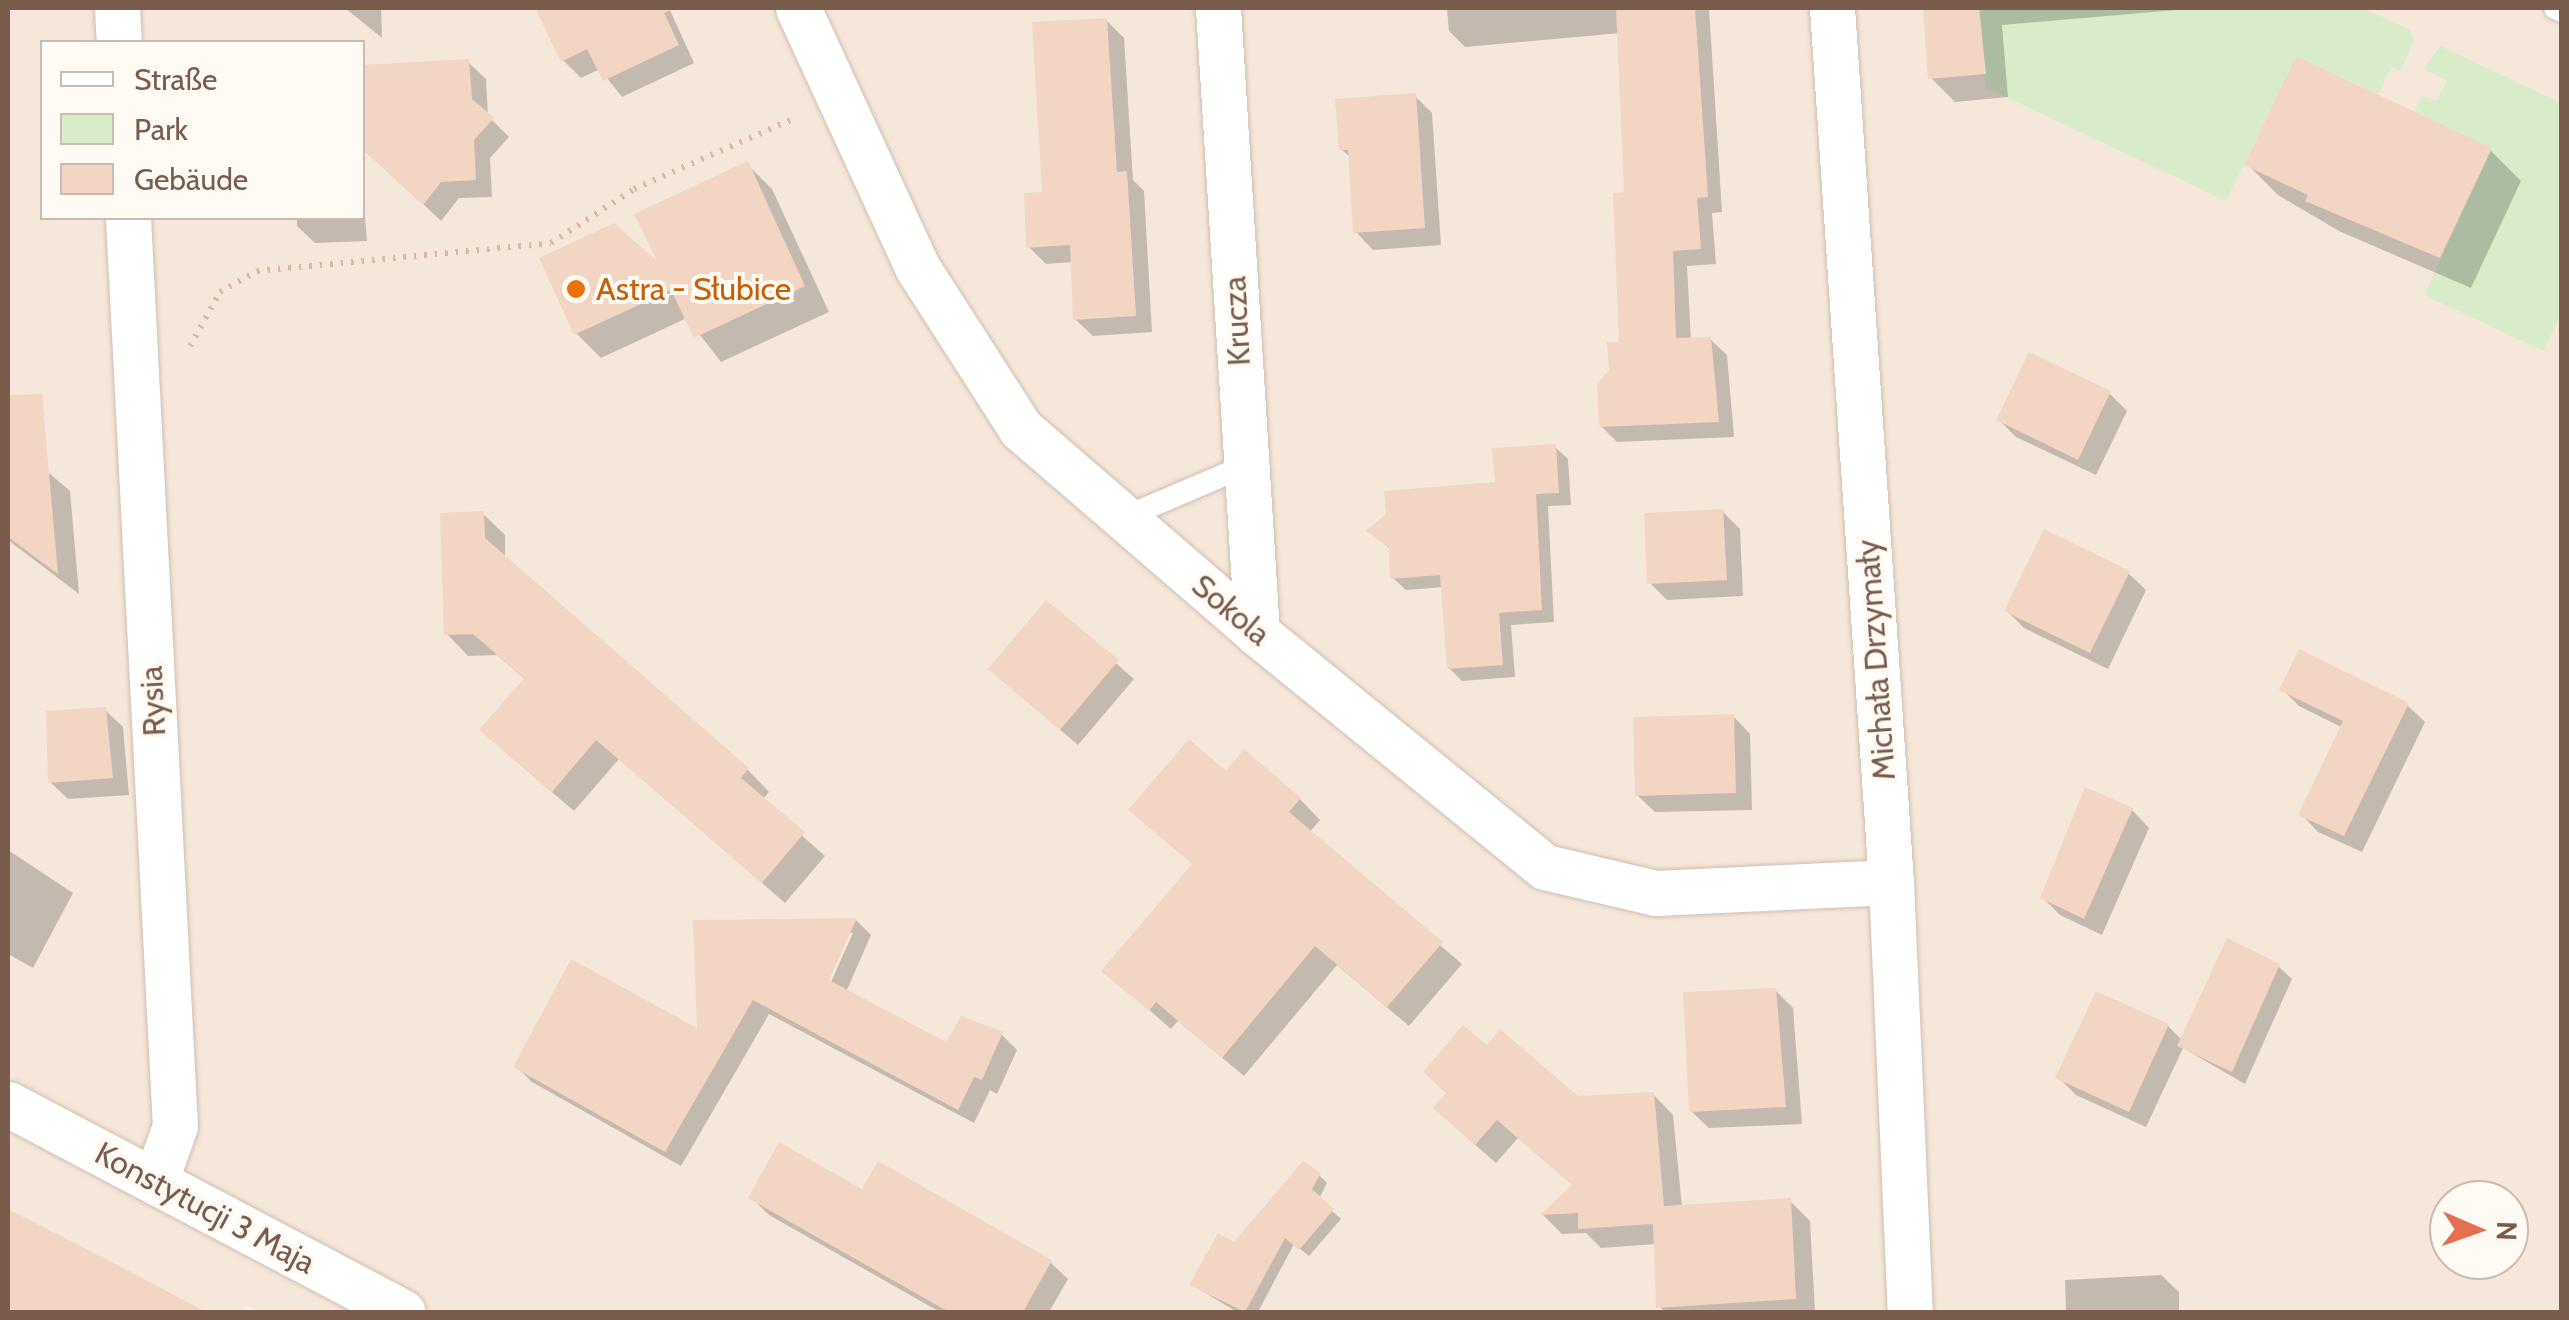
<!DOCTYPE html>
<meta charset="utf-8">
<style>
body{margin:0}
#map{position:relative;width:2569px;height:1320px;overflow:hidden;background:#fdf6ec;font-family:Cabin,sans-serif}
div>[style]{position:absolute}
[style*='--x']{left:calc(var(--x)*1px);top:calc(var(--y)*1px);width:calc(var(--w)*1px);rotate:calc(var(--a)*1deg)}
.residential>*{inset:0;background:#f5e8da}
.green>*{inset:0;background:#d8ecc9}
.shadow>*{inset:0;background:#0003}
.building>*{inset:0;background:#f3d5c3}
.path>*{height:6px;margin-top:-3px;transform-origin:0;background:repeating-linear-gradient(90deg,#d9b8a5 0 2.5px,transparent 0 10.5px)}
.roads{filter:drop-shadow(0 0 2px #d1beb0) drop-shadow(0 0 2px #d1beb0)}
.service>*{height:22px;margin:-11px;padding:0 11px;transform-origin:11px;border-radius:11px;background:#fff}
.minor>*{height:45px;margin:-22.5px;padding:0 22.5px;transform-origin:22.5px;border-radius:22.5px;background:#fff}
.dots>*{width:28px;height:28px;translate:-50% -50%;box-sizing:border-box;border:5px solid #fffaf3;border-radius:50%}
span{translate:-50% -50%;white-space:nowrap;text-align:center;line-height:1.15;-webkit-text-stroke:8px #fffaf3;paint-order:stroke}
.food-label{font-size:32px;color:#c56008}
.left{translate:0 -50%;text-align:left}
.street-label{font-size:32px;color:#7a5c4d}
.frame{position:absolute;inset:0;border:10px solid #7a5c4d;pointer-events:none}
.legend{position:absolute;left:40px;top:40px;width:325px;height:180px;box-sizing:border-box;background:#fffaf3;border:2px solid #cabbb1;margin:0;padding:12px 18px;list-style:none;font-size:30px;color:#7a5c4d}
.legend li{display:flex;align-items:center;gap:20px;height:50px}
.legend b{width:50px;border:2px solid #cabbb1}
.north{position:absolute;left:2429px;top:1180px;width:100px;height:100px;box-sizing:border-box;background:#fffaf3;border:2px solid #cabbb1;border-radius:50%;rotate:92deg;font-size:28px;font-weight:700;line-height:40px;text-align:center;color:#7a5c4d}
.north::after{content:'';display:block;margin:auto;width:35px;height:45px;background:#e76f51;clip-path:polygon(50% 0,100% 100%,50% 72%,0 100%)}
</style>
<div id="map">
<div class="residential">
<i style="clip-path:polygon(evenodd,8px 8px,2561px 8px,2561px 1312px,259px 1312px,247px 1306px,240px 1312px,8px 1312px,8px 8px,42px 42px,362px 42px,362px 218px,42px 218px,42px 42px,8px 8px,2449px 1200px,2509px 1200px,2509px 1260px,2449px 1260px,2449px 1200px)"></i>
</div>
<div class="green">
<i style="clip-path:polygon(1980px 8px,2362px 8px,2411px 30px,2414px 41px,2400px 71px,2392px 67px,2378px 94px,2296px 56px,2226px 201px,1985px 87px)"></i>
<i style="clip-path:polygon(2440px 46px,2561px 103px,2561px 315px,2543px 351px,2424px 295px,2492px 149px,2415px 112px,2422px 95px,2436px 101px,2447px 81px,2424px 69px)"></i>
</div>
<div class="shadow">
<i style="clip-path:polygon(345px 8px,381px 8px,382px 38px)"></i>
<i style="clip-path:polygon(563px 8px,669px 8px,694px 63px,622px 97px,600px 69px,581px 78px,563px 60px,543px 17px)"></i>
<i style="clip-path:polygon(1447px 8px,1709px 8px,1722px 212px,1712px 213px,1716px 264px,1687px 266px,1691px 340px,1710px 339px,1727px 355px,1734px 437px,1617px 442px,1601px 426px,1622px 344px,1626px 195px,1620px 33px,1465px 47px,1449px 31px)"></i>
<i style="clip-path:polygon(1925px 8px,2199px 8px,2002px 25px,2008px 97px,1955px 102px,1931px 78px)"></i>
<i style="clip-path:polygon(1106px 20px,1124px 38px,1133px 180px,1144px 191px,1152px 332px,1093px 336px,1075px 319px,1073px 262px,1046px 264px,1029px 247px)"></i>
<i style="clip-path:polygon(468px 62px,486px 79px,488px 116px,509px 137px,490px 158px,492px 197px,459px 198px,441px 221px,384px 167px)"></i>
<i style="clip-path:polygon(1415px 96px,1432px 113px,1441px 245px,1373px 250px,1356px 232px,1351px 158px,1341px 149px)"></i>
<i style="clip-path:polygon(2490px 150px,2521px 181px,2471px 288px,2339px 231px,2278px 195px,2247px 164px)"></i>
<i style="clip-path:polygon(747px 164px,772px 189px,829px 312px,721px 362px,687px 318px,601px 358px,576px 333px,664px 271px)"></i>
<i style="clip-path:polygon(362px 180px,367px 241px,315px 243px,297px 226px,297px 218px,362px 218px)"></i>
<i style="clip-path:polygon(2109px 393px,2127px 411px,2096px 475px,2016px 437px,1999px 420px)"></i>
<i style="clip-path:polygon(8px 438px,70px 491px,79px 594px,8px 540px)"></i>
<i style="clip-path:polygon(1555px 447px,1568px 459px,1571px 505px,1548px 506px,1554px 622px,1511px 625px,1515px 677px,1462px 681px,1449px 668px,1444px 587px,1406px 590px,1393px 578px,1391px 550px,1370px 531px,1498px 484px)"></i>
<i style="clip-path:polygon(1722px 511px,1740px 529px,1743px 596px,1667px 600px,1650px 583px)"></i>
<i style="clip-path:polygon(483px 514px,505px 535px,505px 559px,748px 770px,769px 792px,762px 800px,825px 856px,785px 903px,619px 759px,574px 811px,504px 751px,526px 680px,497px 655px,468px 656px,447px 634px)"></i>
<i style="clip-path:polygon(2128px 573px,2146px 590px,2108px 669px,2024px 628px,2007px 611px)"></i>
<i style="clip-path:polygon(1047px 603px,1134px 679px,1078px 745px,1009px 686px)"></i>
<i style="clip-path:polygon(2282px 689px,2407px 705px,2425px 722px,2362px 852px,2318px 832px,2301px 814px,2343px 728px,2299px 706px)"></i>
<i style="clip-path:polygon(105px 710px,123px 727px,129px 795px,68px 799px,50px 782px)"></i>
<i style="clip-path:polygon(1733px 716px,1750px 734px,1752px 810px,1655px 812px,1637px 795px)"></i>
<i style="clip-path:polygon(1226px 775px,1300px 799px,1320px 820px,1309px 833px,1462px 964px,1409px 1026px,1337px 965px,1244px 1076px,1178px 1021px,1171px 1029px,1105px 971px,1194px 865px,1132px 810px)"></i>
<i style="clip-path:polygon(2132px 810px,2149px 828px,2102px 935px,2060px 915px,2043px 898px)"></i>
<i style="clip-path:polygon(8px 850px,73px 893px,33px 968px,8px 954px)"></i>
<i style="clip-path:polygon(evenodd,856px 920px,871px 935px,846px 992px,947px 1045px,1001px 1034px,1017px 1050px,997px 1094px,990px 1090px,974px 1123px,769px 1014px,681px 1166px,532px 1082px,517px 1067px,699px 1032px,856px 920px,847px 933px,853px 933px,826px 993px,822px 991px,847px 933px)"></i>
<i style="clip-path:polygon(2278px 966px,2292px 979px,2245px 1084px,2183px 1048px,2146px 1127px,2076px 1095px,2058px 1077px,2168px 1026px,2182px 1040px)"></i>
<i style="clip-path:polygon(1775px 990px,1793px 1008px,1802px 1124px,1709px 1128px,1691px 1111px)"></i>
<i style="clip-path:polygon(1487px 1048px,1577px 1098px,1653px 1094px,1673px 1115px,1682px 1207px,1790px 1201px,1810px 1221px,1815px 1312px,1665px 1312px,1659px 1306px,1656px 1244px,1601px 1248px,1586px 1233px,1562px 1234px,1543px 1215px,1574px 1186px,1518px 1138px,1496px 1163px,1456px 1128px)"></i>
<i style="clip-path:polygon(1319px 1175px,1327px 1183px,1319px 1199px,1341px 1219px,1309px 1256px,1294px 1244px,1258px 1312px,1237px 1312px,1192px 1285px)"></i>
<i style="clip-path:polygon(751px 1197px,1050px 1262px,1068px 1279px,1049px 1312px,940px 1312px,769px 1215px)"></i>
<i style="clip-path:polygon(8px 1212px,160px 1291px,176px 1307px,173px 1312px,8px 1312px)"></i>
<i style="clip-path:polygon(2161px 1275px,2179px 1292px,2179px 1312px,2066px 1312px,2065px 1280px)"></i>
</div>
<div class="building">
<i style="clip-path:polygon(535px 8px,676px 8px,664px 13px,679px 45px,603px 81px,587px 49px,561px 62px)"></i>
<i style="clip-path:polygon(1616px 8px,1695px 8px,1708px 197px,1697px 198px,1701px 249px,1673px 251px,1676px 338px,1711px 337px,1719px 422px,1599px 427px,1597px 384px,1609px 370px,1607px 342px,1619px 342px,1613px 193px,1624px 192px)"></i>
<i style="clip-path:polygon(1923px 8px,1979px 8px,1986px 74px,1928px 79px)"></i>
<i style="clip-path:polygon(1107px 18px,1117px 172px,1127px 171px,1136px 316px,1073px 320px,1070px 245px,1026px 248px,1024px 193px,1042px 192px,1032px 22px)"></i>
<i style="clip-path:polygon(2296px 56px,2492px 148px,2440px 258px,2305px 201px,2308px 195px,2244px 165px)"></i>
<i style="clip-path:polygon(469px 59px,472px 99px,494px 118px,474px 140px,476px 180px,441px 182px,423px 205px,362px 149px,362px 65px)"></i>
<i style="clip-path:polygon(1416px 93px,1425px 228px,1353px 233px,1348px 150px,1339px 150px,1335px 99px)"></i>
<i style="clip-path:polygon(748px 161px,805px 286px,694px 338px,671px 290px,574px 335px,539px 258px,614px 223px,657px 261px,634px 214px)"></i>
<i style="clip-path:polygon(2029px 352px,2111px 391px,2078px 460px,1996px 420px)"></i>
<i style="clip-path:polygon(42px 394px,58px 574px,8px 537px,8px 395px)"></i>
<i style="clip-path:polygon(1556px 444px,1559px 493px,1536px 494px,1542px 610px,1499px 613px,1503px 665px,1447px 669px,1440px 575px,1390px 579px,1389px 547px,1366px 531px,1386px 514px,1384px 491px,1495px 482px,1492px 448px)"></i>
<i style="clip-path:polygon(1723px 509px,1727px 580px,1647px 584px,1644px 513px)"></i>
<i style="clip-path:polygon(484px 511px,485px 538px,749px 768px,741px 778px,805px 832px,762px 883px,596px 740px,552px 792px,479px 730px,524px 678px,473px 634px,444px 635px,440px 513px)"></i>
<i style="clip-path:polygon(2044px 529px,2130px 571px,2090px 653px,2004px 611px)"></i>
<i style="clip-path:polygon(1046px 600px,1119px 660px,1060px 730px,988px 669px)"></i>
<i style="clip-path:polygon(2299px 649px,2409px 703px,2344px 836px,2298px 815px,2343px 721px,2279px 690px)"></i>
<i style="clip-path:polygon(106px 707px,113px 778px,48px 783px,46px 711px)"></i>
<i style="clip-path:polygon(1734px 714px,1736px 793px,1635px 796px,1633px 717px)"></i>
<i style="clip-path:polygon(1189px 739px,1226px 771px,1244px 749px,1301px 798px,1289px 812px,1443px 942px,1387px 1007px,1315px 946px,1222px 1058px,1156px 1002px,1149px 1011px,1101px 971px,1192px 864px,1128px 810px)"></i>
<i style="clip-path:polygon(2085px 787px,2133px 808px,2084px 919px,2040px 898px)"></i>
<i style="clip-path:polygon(857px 918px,829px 980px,946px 1042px,961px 1016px,1003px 1032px,982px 1080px,974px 1077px,958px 1110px,753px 1000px,665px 1152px,513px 1067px,571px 959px,697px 1028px,693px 920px)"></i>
<i style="clip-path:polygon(2227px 938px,2280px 964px,2232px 1072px,2177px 1046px)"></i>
<i style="clip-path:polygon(1776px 988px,1786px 1107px,1689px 1112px,1683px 992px)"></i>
<i style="clip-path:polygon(2096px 991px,2169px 1024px,2129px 1112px,2055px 1078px)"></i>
<i style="clip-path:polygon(1463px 1025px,1487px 1045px,1500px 1029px,1578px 1096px,1654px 1092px,1664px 1206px,1791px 1198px,1796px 1299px,1656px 1308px,1653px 1224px,1578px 1229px,1578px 1213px,1540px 1215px,1572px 1185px,1497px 1120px,1475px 1145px,1433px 1108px,1446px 1093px,1423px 1072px)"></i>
<i style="clip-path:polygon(779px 1142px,862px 1189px,878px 1161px,1052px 1260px,1023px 1312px,949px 1312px,748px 1198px)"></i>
<i style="clip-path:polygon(1303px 1161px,1321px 1173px,1312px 1189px,1334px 1209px,1299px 1250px,1285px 1238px,1245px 1312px,1189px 1285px,1218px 1233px,1234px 1242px)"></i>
<i style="clip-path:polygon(8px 1209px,108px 1260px,206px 1312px,8px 1312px)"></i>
</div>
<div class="path">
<i style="--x:190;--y:346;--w:62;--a:-60.9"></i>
<i style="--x:220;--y:292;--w:43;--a:-29.6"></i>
<i style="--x:257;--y:271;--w:295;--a:-5.4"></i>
<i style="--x:551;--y:243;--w:99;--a:-33"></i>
<i style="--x:634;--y:189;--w:174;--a:-23.8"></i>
</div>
<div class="roads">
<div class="service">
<i style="--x:2555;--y:8;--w:8;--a:23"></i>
<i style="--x:1123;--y:518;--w:133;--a:-23.1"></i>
</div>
<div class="minor">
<i style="--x:117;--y:8;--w:34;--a:87"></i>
<i style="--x:798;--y:8;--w:285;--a:65.3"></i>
<i style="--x:917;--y:267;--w:193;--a:57.3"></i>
<i style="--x:1021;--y:429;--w:312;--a:40.8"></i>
<i style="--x:1257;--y:633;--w:371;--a:39.1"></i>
<i style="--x:1545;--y:867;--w:114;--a:13.2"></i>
<i style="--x:1656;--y:893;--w:235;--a:-2.7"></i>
<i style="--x:1218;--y:8;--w:626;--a:86.43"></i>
<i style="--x:1832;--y:8;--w:876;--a:86.14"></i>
<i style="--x:1891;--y:882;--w:430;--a:87.5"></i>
<i style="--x:128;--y:218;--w:909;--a:87.04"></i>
<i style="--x:175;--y:1126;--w:59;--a:109.7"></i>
<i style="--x:8;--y:1104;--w:446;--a:27.8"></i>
</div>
</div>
<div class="dots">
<i style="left:576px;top:289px;background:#e8710a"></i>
</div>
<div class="food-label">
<span class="left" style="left:596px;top:289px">Astra - Słubice</span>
</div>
<div class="street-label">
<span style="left:1237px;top:321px;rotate:-93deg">Krucza</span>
<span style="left:1231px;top:610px;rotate:40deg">Sokola</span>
<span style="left:1876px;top:660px;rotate:-94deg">Michała Drzymały</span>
<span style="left:153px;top:701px;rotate:-93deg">Rysia</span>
<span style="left:205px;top:1208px;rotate:28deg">Konstytucji 3 Maja</span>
</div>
<div class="frame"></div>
<ul class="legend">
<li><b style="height:12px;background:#fff"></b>Straße</li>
<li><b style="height:28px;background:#d8ecc9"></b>Park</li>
<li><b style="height:28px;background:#f3d5c3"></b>Gebäude</li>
</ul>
<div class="north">N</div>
</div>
